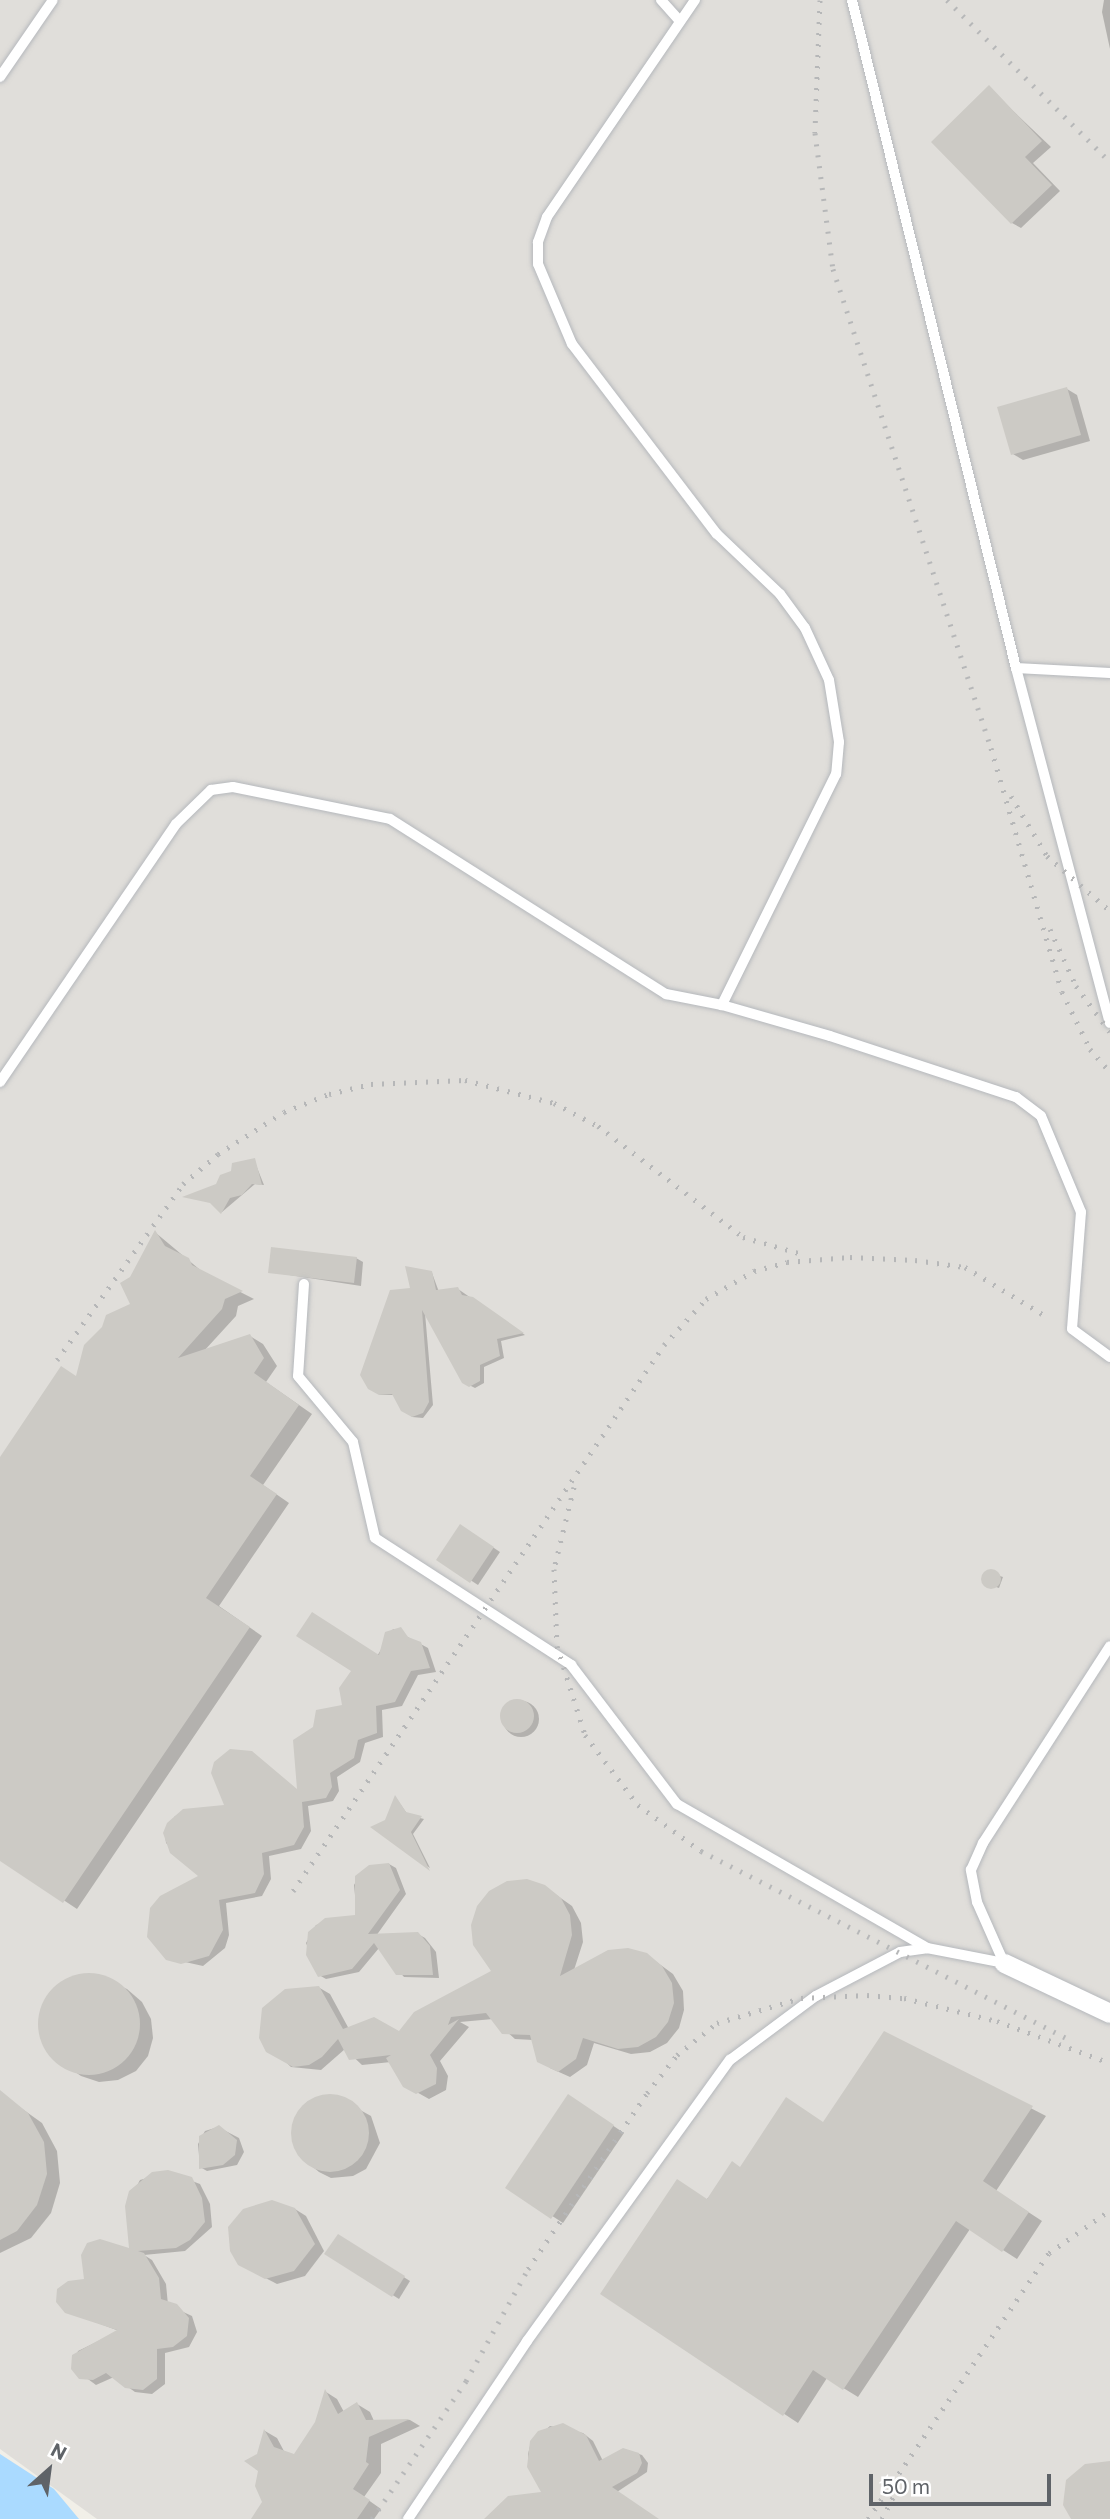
<!DOCTYPE html>
<style>
body{margin:0}
#map{position:relative;width:1110px;height:2519px;overflow:hidden;background:#f1efe8;font-family:Commissioner,sans-serif}
div>[style]{position:absolute}
[style*='--x']{left:calc(var(--x)*1px);top:calc(var(--y)*1px);width:calc(var(--w)*1px);rotate:calc(var(--a)*1deg)}
.industrial>*{inset:0;background:#e0deda}
.water>*{inset:0;background:#aadaff}
.shadow>*{inset:0;background:#0003}
.round{border-radius:50%}
.building>*{inset:0;background:#cccac5}
.roads{filter:drop-shadow(0 0 2px #b5b8bc) drop-shadow(0 0 2px #b5b8bc)}
.lane>*{height:10px;margin:-5px;padding:0 5px;transform-origin:5px;border-radius:5px;background:#fff}
.street>*{height:19px;margin:-9.5px;padding:0 9.5px;transform-origin:9.5px;border-radius:9.5px;background:#fff}
.rail>*{height:5px;margin-top:-2.5px;transform-origin:0;background:repeating-linear-gradient(90deg,#b6b7b8 0 2px,transparent 0 11px)}
span{translate:-50% -50%;white-space:nowrap;text-align:center;line-height:1.15;-webkit-text-stroke:6px #fff;paint-order:stroke}
.north{position:absolute;left:14px;top:2435px;width:70px;height:70px;-webkit-text-stroke:5px #fff;paint-order:stroke;rotate:28deg;font-size:19px;font-weight:700;line-height:28px;text-align:center;color:#5f6368}
.north::after{content:'';display:block;margin:auto;width:24px;height:32px;background:#5f6368;clip-path:polygon(50% 0,100% 100%,50% 72%,0 100%)}
.scale{position:absolute;left:869px;top:2474px;width:182px;height:32px;box-sizing:border-box;border:4px solid #5f6368;border-top:0;padding-left:9px;font-size:21px;line-height:24px;white-space:nowrap;color:#5f6368;-webkit-text-stroke:5px #fff;paint-order:stroke}
</style>
<div id="map">
<div class="industrial">
<i style="clip-path:polygon(0 0,1110px 0,1110px 2519px,97px 2519px,0 2449px)"></i>
</div>
<div class="water">
<i style="clip-path:polygon(0 2454px,54px 2489px,79px 2519px,0 2519px)"></i>
</div>
<div class="shadow">
<i style="clip-path:polygon(1104px 0,1110px 0,1110px 49px,1102px 12px)"></i>
<i style="clip-path:polygon(989px 88px,1051px 147px,1033px 163px,1060px 191px,1021px 228px,1012px 223px)"></i>
<i style="clip-path:polygon(1067px 389px,1077px 395px,1090px 441px,1023px 460px,1013px 454px)"></i>
<i style="clip-path:polygon(254px 1160px,264px 1185px,255px 1184px,222px 1212px,217px 1185px)"></i>
<i style="clip-path:polygon(156px 1233px,205px 1274px,254px 1299px,238px 1306px,236px 1316px,204px 1351px,250px 1336px,263px 1344px,277px 1366px,266px 1382px,312px 1414px,263px 1485px,289px 1503px,219px 1606px,262px 1636px,77px 1909px,0 1858px,0 1460px,77px 1378px,133px 1305px,132px 1278px)"></i>
<i style="clip-path:polygon(356px 1258px,363px 1262px,361px 1286px,270px 1272px)"></i>
<i style="clip-path:polygon(432px 1273px,439px 1292px,458px 1289px,525px 1335px,501px 1341px,504px 1358px,484px 1367px,484px 1383px,475px 1388px,463px 1382px,425px 1313px,433px 1405px,423px 1418px,412px 1417px,395px 1395px,379px 1395px,412px 1290px)"></i>
<i style="clip-path:polygon(467px 1530px,500px 1552px,478px 1585px,438px 1559px)"></i>
<i style="clip-path:polygon(987px 1572px,1003px 1577px,999px 1588px,984px 1583px)"></i>
<i style="clip-path:polygon(393px 1629px,428px 1648px,436px 1672px,418px 1675px,402px 1706px,382px 1710px,383px 1737px,365px 1743px,360px 1762px,337px 1777px,339px 1791px,333px 1801px,308px 1806px,311px 1831px,301px 1849px,269px 1856px,271px 1879px,262px 1896px,226px 1903px,229px 1935px,225px 1948px,203px 1966px,167px 1958px,201px 1876px,166px 1843px,165px 1834px,175px 1816px,298px 1791px)"></i>
<i class="round" style="left:503px;top:1701px;width:36px;height:36px"></i>
<i style="clip-path:polygon(396px 1798px,408px 1815px,424px 1819px,413px 1834px,430px 1868px,373px 1827px,387px 1821px)"></i>
<i style="clip-path:polygon(389px 1864px,396px 1868px,406px 1894px,376px 1936px,418px 1934px,425px 1938px,436px 1952px,439px 1978px,404px 1977px,379px 1948px,359px 1972px,326px 1979px,319px 1975px,306px 1943px,316px 1925px,357px 1916px,354px 1885px,362px 1871px)"></i>
<i style="clip-path:polygon(545px 1887px,572px 1906px,581px 1923px,583px 1942px,574px 1970px,647px 1955px,673px 1974px,683px 1991px,684px 2010px,679px 2028px,667px 2043px,650px 2052px,631px 2054px,594px 2043px,587px 2065px,570px 2077px,550px 2068px,533px 2040px,515px 2039px,493px 2019px,460px 2022px,469px 2027px,440px 2061px,448px 2076px,446px 2090px,429px 2099px,404px 2085px,391px 2062px,362px 2065px,345px 2049px,321px 2070px,291px 2067px,261px 2038px,318px 1987px,330px 1994px,349px 2029px,399px 2034px,494px 1971px)"></i>
<i style="clip-path:polygon(93px 1975px,127px 1989px,142px 2002px,151px 2019px,153px 2038px,148px 2056px,136px 2071px,118px 2080px,99px 2082px,81px 2076px,51px 2055px,41px 2039px,39px 2019px,45px 2001px,57px 1986px,74px 1977px)"></i>
<i style="clip-path:polygon(885px 2033px,1046px 2116px,996px 2191px,1042px 2221px,1017px 2259px,970px 2229px,858px 2397px,827px 2378px,798px 2423px,602px 2294px,741px 2168px,825px 2124px)"></i>
<i style="clip-path:polygon(0 2093px,42px 2123px,57px 2151px,60px 2183px,51px 2213px,31px 2238px,0 2253px)"></i>
<i style="clip-path:polygon(333px 2095px,371px 2116px,380px 2143px,366px 2169px,353px 2176px,331px 2178px,319px 2172px,301px 2157px,292px 2129px,306px 2103px)"></i>
<i style="clip-path:polygon(579px 2103px,624px 2133px,563px 2223px,508px 2187px)"></i>
<i style="clip-path:polygon(218px 2127px,239px 2138px,244px 2152px,237px 2165px,207px 2171px,200px 2167px,198px 2144px,205px 2131px)"></i>
<i style="clip-path:polygon(168px 2172px,200px 2184px,210px 2204px,212px 2227px,185px 2251px,144px 2255px,152px 2260px,166px 2284px,168px 2305px,192px 2316px,197px 2332px,189px 2347px,165px 2353px,165px 2384px,152px 2394px,135px 2392px,114px 2377px,96px 2385px,73px 2368px,78px 2351px,119px 2331px,66px 2311px,86px 2280px,131px 2251px,126px 2206px,140px 2180px)"></i>
<i style="clip-path:polygon(295px 2209px,306px 2216px,324px 2251px,305px 2276px,277px 2284px,239px 2264px)"></i>
<i style="clip-path:polygon(338px 2236px,410px 2281px,399px 2299px,327px 2254px)"></i>
<i style="clip-path:polygon(326px 2392px,337px 2399px,344px 2412px,357px 2404px,370px 2412px,374px 2421px,410px 2420px,420px 2426px,381px 2444px,381px 2473px,364px 2497px,381px 2509px,374px 2519px,253px 2519px,264px 2502px,258px 2455px,265px 2431px,277px 2438px,285px 2453px,295px 2456px,317px 2423px)"></i>
<i style="clip-path:polygon(550px 2426px,583px 2433px,593px 2441px,603px 2461px,624px 2449px,642px 2455px,648px 2463px,647px 2472px,617px 2492px,657px 2519px,494px 2519px,544px 2494px,529px 2466px,528px 2454px,531px 2442px)"></i>
</div>
<div class="building">
<i style="clip-path:polygon(989px 85px,1042px 141px,1025px 157px,1052px 185px,1011px 224px,931px 142px)"></i>
<i style="clip-path:polygon(1067px 387px,1081px 435px,1011px 455px,997px 407px)"></i>
<i style="clip-path:polygon(255px 1158px,262px 1185px,252px 1184px,242px 1195px,230px 1198px,221px 1214px,210px 1203px,182px 1197px,216px 1184px,220px 1175px,231px 1171px,232px 1163px)"></i>
<i style="clip-path:polygon(155px 1230px,165px 1246px,189px 1258px,192px 1265px,243px 1291px,225px 1299px,222px 1309px,178px 1358px,250px 1334px,264px 1358px,254px 1373px,299px 1405px,250px 1476px,277px 1494px,206px 1598px,250px 1627px,63px 1903px,0 1861px,0 1457px,61px 1366px,76px 1376px,84px 1345px,102px 1327px,106px 1315px,130px 1304px,120px 1283px,130px 1277px)"></i>
<i style="clip-path:polygon(271px 1247px,357px 1257px,354px 1283px,268px 1273px)"></i>
<i style="clip-path:polygon(405px 1266px,432px 1271px,436px 1290px,458px 1287px,462px 1295px,473px 1297px,524px 1333px,497px 1339px,500px 1356px,480px 1365px,480px 1381px,469px 1387px,462px 1383px,422px 1310px,429px 1402px,423px 1413px,412px 1417px,401px 1411px,392px 1394px,379px 1395px,368px 1389px,360px 1375px,390px 1290px,410px 1288px)"></i>
<i style="clip-path:polygon(460px 1524px,494px 1547px,470px 1583px,436px 1560px)"></i>
<i class="round" style="left:981px;top:1569px;width:20px;height:20px"></i>
<i style="clip-path:polygon(312px 1612px,379px 1655px,385px 1632px,401px 1627px,408px 1637px,421px 1642px,430px 1668px,411px 1671px,395px 1702px,376px 1706px,377px 1733px,358px 1740px,354px 1758px,330px 1773px,332px 1787px,326px 1798px,302px 1802px,304px 1827px,294px 1845px,262px 1853px,264px 1874px,255px 1893px,219px 1900px,223px 1930px,209px 1956px,181px 1964px,166px 1960px,147px 1937px,150px 1908px,160px 1896px,198px 1876px,170px 1853px,163px 1833px,167px 1823px,183px 1809px,224px 1805px,211px 1773px,214px 1762px,230px 1749px,252px 1751px,297px 1789px,293px 1740px,313px 1727px,316px 1710px,342px 1705px,339px 1688px,351px 1671px,296px 1636px)"></i>
<i class="round" style="left:500px;top:1699px;width:34px;height:34px"></i>
<i style="clip-path:polygon(395px 1795px,406px 1812px,422px 1816px,411px 1832px,430px 1871px,370px 1827px,385px 1820px)"></i>
<i style="clip-path:polygon(389px 1863px,400px 1890px,368px 1934px,418px 1932px,430px 1946px,433px 1975px,396px 1975px,374px 1943px,352px 1969px,318px 1977px,306px 1955px,308px 1932px,325px 1918px,355px 1915px,355px 1876px,369px 1865px)"></i>
<i style="clip-path:polygon(527px 1879px,545px 1885px,561px 1898px,570px 1915px,572px 1935px,560px 1976px,608px 1950px,628px 1948px,647px 1953px,662px 1966px,672px 1983px,674px 2003px,668px 2022px,656px 2037px,638px 2047px,618px 2049px,583px 2038px,576px 2059px,558px 2072px,537px 2062px,530px 2035px,502px 2034px,486px 2013px,451px 2017px,448px 2025px,459px 2019px,430px 2055px,437px 2068px,436px 2084px,416px 2094px,403px 2087px,386px 2058px,391px 2055px,349px 2060px,338px 2039px,322px 2057px,309px 2065px,293px 2067px,266px 2052px,259px 2038px,262px 2008px,285px 1989px,319px 1986px,343px 2029px,374px 2017px,399px 2031px,414px 2012px,491px 1971px,473px 1945px,471px 1925px,477px 1906px,489px 1891px,507px 1881px)"></i>
<i class="round" style="left:38px;top:1973px;width:102px;height:102px"></i>
<i style="clip-path:polygon(884px 2031px,1033px 2106px,983px 2181px,1029px 2212px,1002px 2252px,956px 2221px,843px 2390px,813px 2370px,783px 2416px,600px 2294px,677px 2179px,707px 2199px,732px 2161px,740px 2167px,786px 2097px,823px 2122px)"></i>
<i style="clip-path:polygon(0 2090px,28px 2113px,44px 2142px,47px 2174px,37px 2205px,17px 2231px,0 2240px)"></i>
<i class="round" style="left:291px;top:2094px;width:78px;height:78px"></i>
<i style="clip-path:polygon(568px 2094px,614px 2125px,551px 2219px,505px 2188px)"></i>
<i style="clip-path:polygon(219px 2125px,237px 2140px,235px 2155px,223px 2165px,199px 2169px,199px 2136px)"></i>
<i style="clip-path:polygon(168px 2170px,192px 2177px,202px 2198px,205px 2222px,190px 2240px,176px 2248px,138px 2251px,144px 2253px,159px 2278px,161px 2299px,177px 2304px,189px 2318px,187px 2336px,173px 2347px,157px 2349px,157px 2379px,143px 2390px,125px 2388px,106px 2373px,93px 2380px,79px 2379px,71px 2369px,72px 2355px,117px 2330px,65px 2313px,56px 2302px,57px 2289px,68px 2281px,84px 2279px,81px 2255px,87px 2243px,100px 2239px,129px 2248px,125px 2206px,129px 2191px,152px 2172px)"></i>
<i style="clip-path:polygon(272px 2200px,295px 2208px,315px 2244px,294px 2271px,265px 2279px,238px 2265px,230px 2251px,228px 2227px,243px 2209px)"></i>
<i style="clip-path:polygon(338px 2234px,405px 2276px,392px 2297px,324px 2254px)"></i>
<i style="clip-path:polygon(325px 2389px,338px 2414px,357px 2402px,366px 2420px,410px 2419px,369px 2437px,366px 2462px,369px 2464px,353px 2489px,370px 2500px,357px 2519px,251px 2519px,262px 2502px,255px 2486px,258px 2471px,244px 2461px,257px 2454px,264px 2429px,274px 2447px,294px 2454px,315px 2422px)"></i>
<i style="clip-path:polygon(563px 2423px,586px 2435px,599px 2461px,623px 2448px,639px 2453px,642px 2463px,637px 2473px,612px 2487px,659px 2519px,484px 2519px,508px 2496px,541px 2492px,527px 2467px,530px 2441px,538px 2431px)"></i>
<i style="clip-path:polygon(1110px 2461px,1110px 2519px,1071px 2519px,1063px 2505px,1066px 2480px,1085px 2464px)"></i>
</div>
<div class="roads">
<div class="lane">
<i style="--x:661;--y:0;--w:27;--a:48"></i>
<i style="--x:695;--y:0;--w:263;--a:124.3"></i>
<i style="--x:547;--y:217;--w:27;--a:110"></i>
<i style="--x:538;--y:242;--w:22;--a:90"></i>
<i style="--x:538;--y:264;--w:87;--a:67"></i>
<i style="--x:572;--y:344;--w:239;--a:52.7"></i>
<i style="--x:717;--y:534;--w:87;--a:43.6"></i>
<i style="--x:780;--y:594;--w:42;--a:53.7"></i>
<i style="--x:805;--y:628;--w:57;--a:65.2"></i>
<i style="--x:829;--y:680;--w:63;--a:80.8"></i>
<i style="--x:839;--y:742;--w:32;--a:95"></i>
<i style="--x:836;--y:774;--w:258;--a:116.3"></i>
<i style="--x:852;--y:0;--w:688;--a:76.21"></i>
<i style="--x:1016;--y:668;--w:367;--a:75.2"></i>
<i style="--x:0;--y:77;--w:93;--a:-55.5"></i>
<i style="--x:1016;--y:668;--w:94;--a:3"></i>
<i style="--x:0;--y:1082;--w:312;--a:-55.7"></i>
<i style="--x:176;--y:824;--w:49;--a:-44.2"></i>
<i style="--x:211;--y:790;--w:22;--a:-8"></i>
<i style="--x:233;--y:787;--w:160;--a:11.5"></i>
<i style="--x:390;--y:819;--w:327;--a:32.4"></i>
<i style="--x:666;--y:994;--w:57;--a:11.1"></i>
<i style="--x:722;--y:1005;--w:112;--a:16"></i>
<i style="--x:830;--y:1036;--w:196;--a:18.2"></i>
<i style="--x:1016;--y:1097;--w:31;--a:37"></i>
<i style="--x:1041;--y:1116;--w:104;--a:67.4"></i>
<i style="--x:1081;--y:1212;--w:117;--a:94.4"></i>
<i style="--x:1072;--y:1329;--w:47;--a:36.4"></i>
<i style="--x:304;--y:1284;--w:92;--a:93.7"></i>
<i style="--x:298;--y:1376;--w:86;--a:50.2"></i>
<i style="--x:353;--y:1442;--w:98;--a:77.1"></i>
<i style="--x:375;--y:1538;--w:234;--a:32.9"></i>
<i style="--x:571;--y:1665;--w:175;--a:52.7"></i>
<i style="--x:677;--y:1804;--w:289;--a:29.9"></i>
<i style="--x:927;--y:1948;--w:78;--a:11"></i>
<i style="--x:1004;--y:1963;--w:67;--a:-113.9"></i>
<i style="--x:977;--y:1902;--w:33;--a:-101"></i>
<i style="--x:971;--y:1870;--w:30;--a:-66"></i>
<i style="--x:983;--y:1843;--w:234;--a:-57.2"></i>
<i style="--x:408;--y:2519;--w:214;--a:-56.2"></i>
<i style="--x:527;--y:2341;--w:347;--a:-54.2"></i>
<i style="--x:730;--y:2060;--w:107;--a:-36.7"></i>
<i style="--x:816;--y:1996;--w:95;--a:-27.6"></i>
<i style="--x:900;--y:1952;--w:27;--a:-8"></i>
</div>
<div class="street">
<i style="--x:1004;--y:1963;--w:117;--a:25.3"></i>
</div>
</div>
<div class="rail">
<i style="--x:820;--y:0;--w:133;--a:92.2"></i>
<i style="--x:815;--y:133;--w:137;--a:82.5"></i>
<i style="--x:833;--y:269;--w:504;--a:71.74"></i>
<i style="--x:991;--y:748;--w:254;--a:73.8"></i>
<i style="--x:1062;--y:992;--w:64;--a:63.8"></i>
<i style="--x:1090;--y:1049;--w:30;--a:49"></i>
<i style="--x:947;--y:0;--w:230;--a:44.8"></i>
<i style="--x:1011;--y:796;--w:70;--a:59"></i>
<i style="--x:1047;--y:856;--w:84;--a:41.1"></i>
<i style="--x:1050;--y:929;--w:63;--a:65.5"></i>
<i style="--x:1076;--y:986;--w:57;--a:53.5"></i>
<i style="--x:57;--y:1360;--w:216;--a:-54.4"></i>
<i style="--x:183;--y:1184;--w:46;--a:-40.6"></i>
<i style="--x:218;--y:1154;--w:78;--a:-32.5"></i>
<i style="--x:284;--y:1112;--w:48;--a:-21.8"></i>
<i style="--x:329;--y:1094;--w:43;--a:-13.4"></i>
<i style="--x:371;--y:1084;--w:94;--a:-2.4"></i>
<i style="--x:465;--y:1080;--w:92;--a:14.5"></i>
<i style="--x:554;--y:1103;--w:50;--a:27.6"></i>
<i style="--x:598;--y:1126;--w:183;--a:37.4"></i>
<i style="--x:743;--y:1237;--w:61;--a:16.1"></i>
<i style="--x:574;--y:1487;--w:84;--a:103.7"></i>
<i style="--x:554;--y:1569;--w:77;--a:87.8"></i>
<i style="--x:557;--y:1646;--w:93;--a:72.5"></i>
<i style="--x:585;--y:1735;--w:88;--a:52.9"></i>
<i style="--x:638;--y:1805;--w:78;--a:36.1"></i>
<i style="--x:701;--y:1851;--w:418;--a:27.1"></i>
<i style="--x:293;--y:1891;--w:660;--a:-55.8"></i>
<i style="--x:664;--y:1345;--w:62;--a:-47.6"></i>
<i style="--x:706;--y:1299;--w:56;--a:-30.3"></i>
<i style="--x:754;--y:1271;--w:34;--a:-15"></i>
<i style="--x:787;--y:1262;--w:63;--a:-4.5"></i>
<i style="--x:850;--y:1257;--w:65;--a:2.6"></i>
<i style="--x:915;--y:1260;--w:50;--a:8"></i>
<i style="--x:965;--y:1267;--w:92;--a:31.3"></i>
<i style="--x:372;--y:2519;--w:167;--a:-55.7"></i>
<i style="--x:466;--y:2381;--w:128;--a:-61"></i>
<i style="--x:528;--y:2269;--w:212;--a:-55.9"></i>
<i style="--x:647;--y:2093;--w:48;--a:-51.7"></i>
<i style="--x:677;--y:2055;--w:51;--a:-38.7"></i>
<i style="--x:717;--y:2023;--w:88;--a:-16.6"></i>
<i style="--x:801;--y:1998;--w:66;--a:-2.6"></i>
<i style="--x:867;--y:1995;--w:37;--a:5"></i>
<i style="--x:904;--y:1998;--w:96;--a:13.9"></i>
<i style="--x:997;--y:2021;--w:121;--a:20.4"></i>
<i style="--x:868;--y:2519;--w:322;--a:-55.8"></i>
<i style="--x:1049;--y:2253;--w:75;--a:-35.2"></i>
<i style="--x:882;--y:2519;--w:31;--a:-63"></i>
</div>
<div class="north">N</div>
<div class="scale">50 m</div>
</div>
